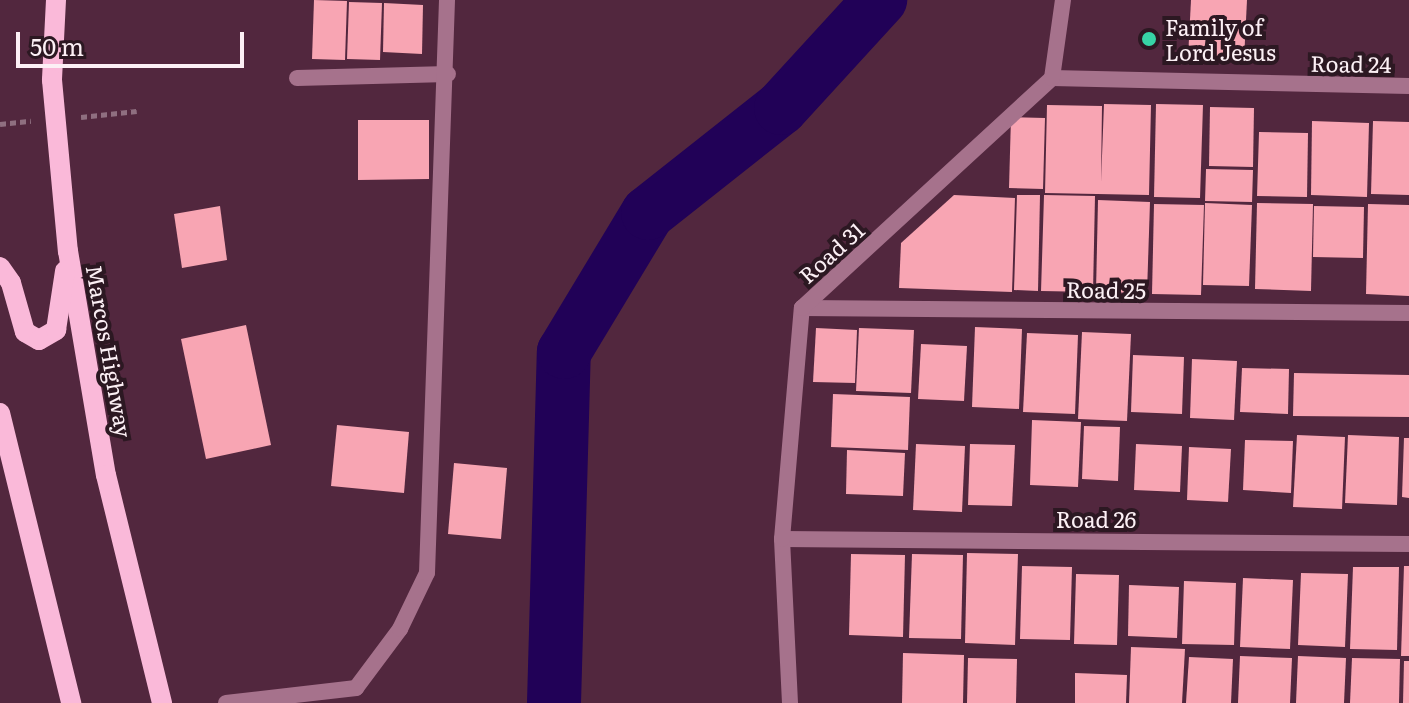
<!DOCTYPE html>
<style>
body{margin:0}
#map{position:relative;width:1409px;height:703px;overflow:hidden;background:#52273e;font-family:Literata,serif}
div>[style]{position:absolute}
[style*='--x']{left:calc(var(--x)*1px);top:calc(var(--y)*1px);width:calc(var(--w)*1px);rotate:calc(var(--a)*1deg)}
.river>*{height:54px;margin:-27px;padding:0 27px;transform-origin:27px;border-radius:27px;background:#210157}
.building>*{inset:0;background:#f8a5b3}
.path>*{height:5px;margin-top:-2.5px;transform-origin:0;background:repeating-linear-gradient(90deg,#8f6f80 0 6px,transparent 0 10px)}
.minor>*{height:16px;margin:-8px;padding:0 8px;transform-origin:8px;border-radius:8px;background:#a6728c}
.primary>*{height:20px;margin:-10px;padding:0 10px;transform-origin:10px;border-radius:10px;background:#fab9d9}
.dots>*{width:22px;height:22px;translate:-50% -50%;box-sizing:border-box;border:4px solid #2c1822;border-radius:50%}
span{translate:-50% -50%;white-space:nowrap;text-align:center;line-height:1.15;-webkit-text-stroke:8px #2c1822;paint-order:stroke}
.poi-label{font-size:22px;color:#fcf0f5}
.left{translate:0 -50%;text-align:left}
.street-label{font-size:22px;color:#fcf0f5}
.scale{position:absolute;left:16px;top:32px;width:228px;height:36px;box-sizing:border-box;border:4px solid #fcf0f5;border-top:0;padding-left:10px;font-size:24px;line-height:28px;white-space:nowrap;color:#fcf0f5;-webkit-text-stroke:6px #2c1822;paint-order:stroke}
</style>
<div id="map">
<div class="river">
<i style="--x:554;--y:703;--w:351;--a:-88.4"></i>
<i style="--x:564;--y:352;--w:162;--a:-58.9"></i>
<i style="--x:648;--y:213;--w:169;--a:-38.3"></i>
<i style="--x:781;--y:108;--w:147;--a:-47.5"></i>
</div>
<div class="building">
<i style="clip-path:polygon(314px 0,347px 1px,345px 60px,312px 59px)"></i>
<i style="clip-path:polygon(1191px 0,1247px 0,1244px 60px,1188px 58px)"></i>
<i style="clip-path:polygon(349px 2px,382px 3px,380px 60px,347px 59px)"></i>
<i style="clip-path:polygon(384px 3px,423px 5px,422px 54px,383px 52px)"></i>
<i style="clip-path:polygon(1104px 104px,1151px 105px,1149px 195px,1045px 193px,1047px 105px,1102px 106px,1101px 182px)"></i>
<i style="clip-path:polygon(1156px 104px,1203px 105px,1200px 198px,1154px 197px)"></i>
<i style="clip-path:polygon(1210px 107px,1254px 108px,1253px 167px,1209px 166px)"></i>
<i style="clip-path:polygon(1011px 117px,1045px 118px,1043px 189px,1009px 188px)"></i>
<i style="clip-path:polygon(358px 120px,429px 120px,429px 179px,358px 180px)"></i>
<i style="clip-path:polygon(1312px 121px,1369px 123px,1367px 197px,1311px 195px)"></i>
<i style="clip-path:polygon(1373px 121px,1409px 122px,1409px 195px,1371px 194px)"></i>
<i style="clip-path:polygon(1259px 132px,1308px 133px,1307px 197px,1257px 196px)"></i>
<i style="clip-path:polygon(1206px 169px,1253px 170px,1252px 202px,1205px 201px)"></i>
<i style="clip-path:polygon(954px 195px,1015px 198px,1012px 292px,899px 288px,901px 243px)"></i>
<i style="clip-path:polygon(1017px 195px,1040px 195px,1038px 291px,1014px 290px)"></i>
<i style="clip-path:polygon(1044px 195px,1095px 196px,1093px 292px,1041px 291px)"></i>
<i style="clip-path:polygon(1098px 200px,1150px 202px,1147px 293px,1096px 292px)"></i>
<i style="clip-path:polygon(1205px 203px,1252px 205px,1249px 286px,1203px 285px)"></i>
<i style="clip-path:polygon(1257px 203px,1313px 204px,1311px 291px,1255px 289px)"></i>
<i style="clip-path:polygon(1154px 204px,1204px 205px,1201px 295px,1152px 294px)"></i>
<i style="clip-path:polygon(1368px 204px,1409px 205px,1409px 296px,1366px 294px)"></i>
<i style="clip-path:polygon(220px 206px,227px 260px,182px 268px,174px 214px)"></i>
<i style="clip-path:polygon(1314px 206px,1364px 207px,1363px 258px,1313px 257px)"></i>
<i style="clip-path:polygon(246px 325px,271px 445px,206px 459px,181px 339px)"></i>
<i style="clip-path:polygon(975px 327px,1022px 329px,1019px 409px,972px 407px)"></i>
<i style="clip-path:polygon(816px 328px,857px 330px,855px 383px,813px 382px)"></i>
<i style="clip-path:polygon(859px 328px,914px 330px,911px 393px,856px 391px)"></i>
<i style="clip-path:polygon(1082px 332px,1131px 334px,1127px 421px,1078px 419px)"></i>
<i style="clip-path:polygon(1027px 333px,1078px 335px,1075px 414px,1023px 412px)"></i>
<i style="clip-path:polygon(921px 344px,967px 346px,964px 401px,918px 399px)"></i>
<i style="clip-path:polygon(1133px 355px,1184px 357px,1182px 414px,1131px 412px)"></i>
<i style="clip-path:polygon(1192px 359px,1237px 361px,1234px 420px,1190px 418px)"></i>
<i style="clip-path:polygon(1242px 368px,1289px 369px,1288px 414px,1240px 412px)"></i>
<i style="clip-path:polygon(1294px 373px,1409px 375px,1409px 417px,1293px 416px)"></i>
<i style="clip-path:polygon(833px 394px,910px 397px,908px 450px,831px 447px)"></i>
<i style="clip-path:polygon(1032px 420px,1081px 422px,1078px 487px,1030px 485px)"></i>
<i style="clip-path:polygon(337px 425px,409px 432px,404px 493px,331px 486px)"></i>
<i style="clip-path:polygon(1084px 426px,1120px 427px,1118px 481px,1082px 479px)"></i>
<i style="clip-path:polygon(1297px 435px,1345px 437px,1342px 509px,1293px 507px)"></i>
<i style="clip-path:polygon(1348px 435px,1399px 437px,1397px 505px,1345px 503px)"></i>
<i style="clip-path:polygon(1404px 438px,1409px 438px,1409px 498px,1402px 497px)"></i>
<i style="clip-path:polygon(1245px 440px,1293px 441px,1291px 493px,1243px 490px)"></i>
<i style="clip-path:polygon(916px 444px,965px 446px,962px 512px,913px 510px)"></i>
<i style="clip-path:polygon(970px 444px,1015px 445px,1012px 506px,968px 505px)"></i>
<i style="clip-path:polygon(1136px 444px,1182px 446px,1180px 492px,1134px 490px)"></i>
<i style="clip-path:polygon(1189px 447px,1231px 449px,1228px 502px,1187px 500px)"></i>
<i style="clip-path:polygon(847px 450px,905px 453px,903px 496px,846px 494px)"></i>
<i style="clip-path:polygon(454px 463px,507px 468px,501px 539px,448px 534px)"></i>
<i style="clip-path:polygon(967px 553px,1018px 554px,1015px 645px,965px 643px)"></i>
<i style="clip-path:polygon(851px 554px,905px 555px,903px 637px,849px 635px)"></i>
<i style="clip-path:polygon(912px 554px,963px 555px,961px 639px,909px 638px)"></i>
<i style="clip-path:polygon(1022px 566px,1072px 567px,1070px 640px,1020px 639px)"></i>
<i style="clip-path:polygon(1404px 566px,1409px 566px,1409px 656px,1401px 656px)"></i>
<i style="clip-path:polygon(1353px 567px,1399px 567px,1397px 650px,1350px 649px)"></i>
<i style="clip-path:polygon(1301px 573px,1348px 574px,1345px 647px,1298px 645px)"></i>
<i style="clip-path:polygon(1076px 574px,1119px 575px,1117px 645px,1074px 644px)"></i>
<i style="clip-path:polygon(1243px 578px,1293px 580px,1290px 649px,1240px 647px)"></i>
<i style="clip-path:polygon(1184px 581px,1236px 583px,1234px 645px,1182px 644px)"></i>
<i style="clip-path:polygon(1129px 585px,1179px 587px,1177px 638px,1128px 636px)"></i>
<i style="clip-path:polygon(1131px 647px,1185px 649px,1182px 703px,1129px 703px)"></i>
<i style="clip-path:polygon(903px 653px,964px 655px,963px 703px,902px 703px)"></i>
<i style="clip-path:polygon(1240px 656px,1292px 658px,1290px 703px,1238px 703px)"></i>
<i style="clip-path:polygon(1298px 656px,1346px 658px,1344px 703px,1296px 703px)"></i>
<i style="clip-path:polygon(1189px 657px,1233px 659px,1231px 703px,1186px 703px)"></i>
<i style="clip-path:polygon(968px 658px,1017px 659px,1016px 703px,967px 703px)"></i>
<i style="clip-path:polygon(1352px 658px,1400px 659px,1399px 703px,1350px 703px)"></i>
<i style="clip-path:polygon(1404px 661px,1409px 661px,1409px 703px,1403px 703px)"></i>
<i style="clip-path:polygon(1075px 673px,1127px 675px,1126px 703px,1075px 703px)"></i>
</div>
<div class="path">
<i style="--x:81;--y:117;--w:56;--a:-6.1"></i>
<i style="--x:0;--y:124;--w:31;--a:-6"></i>
</div>
<div class="minor">
<i style="--x:297;--y:78;--w:151;--a:-1.5"></i>
<i style="--x:1052;--y:78;--w:357;--a:1.3"></i>
<i style="--x:802;--y:308;--w:607;--a:0.47"></i>
<i style="--x:782;--y:539;--w:627;--a:0.46"></i>
<i style="--x:226;--y:703;--w:131;--a:-6.6"></i>
<i style="--x:356;--y:688;--w:74;--a:-53.3"></i>
<i style="--x:400;--y:629;--w:62;--a:-64.3"></i>
<i style="--x:427;--y:573;--w:573;--a:-88"></i>
<i style="--x:790;--y:703;--w:164;--a:-92.8"></i>
<i style="--x:782;--y:539;--w:232;--a:-85.1"></i>
<i style="--x:802;--y:308;--w:340;--a:-42.6"></i>
<i style="--x:1052;--y:78;--w:79;--a:-82"></i>
</div>
<div class="primary">
<i style="--x:56;--y:0;--w:80;--a:92.9"></i>
<i style="--x:52;--y:80;--w:172;--a:84.7"></i>
<i style="--x:68;--y:251;--w:227;--a:80.4"></i>
<i style="--x:106;--y:475;--w:235;--a:76.2"></i>
<i style="--x:0;--y:267;--w:19;--a:55"></i>
<i style="--x:11;--y:283;--w:51;--a:74.1"></i>
<i style="--x:25;--y:332;--w:16;--a:30"></i>
<i style="--x:39;--y:340;--w:20;--a:-30"></i>
<i style="--x:56;--y:330;--w:60;--a:-81.3"></i>
<i style="--x:0;--y:413;--w:299;--a:76.2"></i>
</div>
<div class="dots">
<i style="left:1149px;top:39px;background:#37d4a6"></i>
</div>
<div class="poi-label">
<span class="left" style="left:1165px;top:39px">Family of<br>Lord Jesus</span>
</div>
<div class="street-label">
<span style="left:1351px;top:63px;rotate:1deg">Road 24</span>
<span style="left:831px;top:252px;rotate:-42deg">Road 31</span>
<span style="left:1106px;top:289px;rotate:1deg">Road 25</span>
<span style="left:110px;top:351px;rotate:80deg">Marcos Highway</span>
<span style="left:1096px;top:519px">Road 26</span>
</div>
<div class="scale">50 m</div>
</div>
